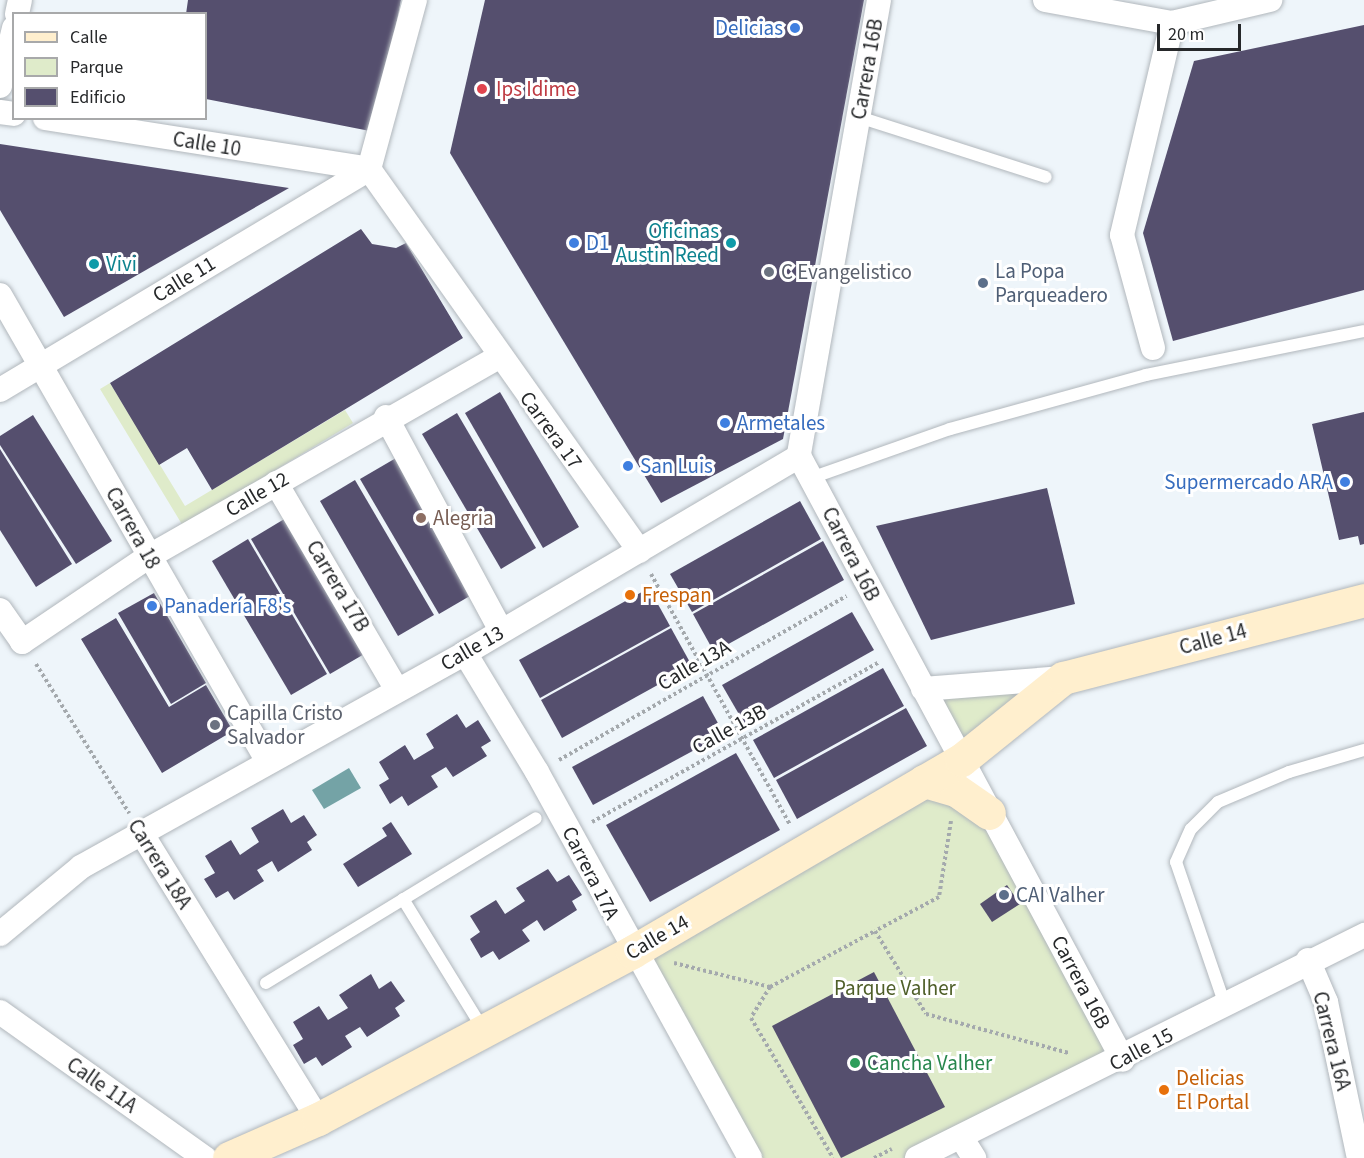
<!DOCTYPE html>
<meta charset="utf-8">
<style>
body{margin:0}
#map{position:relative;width:1364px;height:1158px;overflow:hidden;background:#eef5fa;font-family:"Source Sans 3",sans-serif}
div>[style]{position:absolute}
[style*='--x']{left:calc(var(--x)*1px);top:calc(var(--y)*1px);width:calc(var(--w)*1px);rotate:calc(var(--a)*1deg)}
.green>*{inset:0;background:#dfebca}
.water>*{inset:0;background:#74a3a6}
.building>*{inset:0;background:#554f6e}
.path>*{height:4px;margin-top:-2px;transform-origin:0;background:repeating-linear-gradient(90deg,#a4a9ad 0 3px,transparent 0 6px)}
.roads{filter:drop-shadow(0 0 2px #b1b7bc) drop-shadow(0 0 2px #b1b7bc)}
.lane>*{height:12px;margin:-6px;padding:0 6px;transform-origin:6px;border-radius:6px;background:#fff}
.street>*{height:24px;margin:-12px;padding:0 12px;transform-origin:12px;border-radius:12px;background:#fff}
.secondary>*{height:33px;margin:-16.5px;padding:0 16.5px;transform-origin:16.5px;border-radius:16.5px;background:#ffefce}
.dots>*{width:16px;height:16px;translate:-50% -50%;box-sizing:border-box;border:3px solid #fff;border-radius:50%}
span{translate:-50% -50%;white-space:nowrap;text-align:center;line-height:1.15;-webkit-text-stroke:6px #fff;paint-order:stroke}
.shop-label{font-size:21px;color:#366cbe}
.right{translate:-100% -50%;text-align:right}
.left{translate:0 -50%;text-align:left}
.street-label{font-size:21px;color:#26282a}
.health-label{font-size:21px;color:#be3a42}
.culture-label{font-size:21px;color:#0d838f}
.service-label{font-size:21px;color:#4e5e75}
.worship-label{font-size:21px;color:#5b616d}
.education-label{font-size:21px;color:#785e54}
.food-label{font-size:21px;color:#c56008}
.park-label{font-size:21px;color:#4f5f29}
.leisure-label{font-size:21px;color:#27864d}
.legend{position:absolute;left:12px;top:12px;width:195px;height:108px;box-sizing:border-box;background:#fff;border:2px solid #a8a9aa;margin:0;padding:8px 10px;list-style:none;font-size:18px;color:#26282a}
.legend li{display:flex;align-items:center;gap:12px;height:30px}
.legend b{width:30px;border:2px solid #a8a9aa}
.scale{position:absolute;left:1157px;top:24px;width:84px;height:27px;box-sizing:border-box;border:3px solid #26282a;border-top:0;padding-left:8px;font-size:18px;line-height:21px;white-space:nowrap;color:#26282a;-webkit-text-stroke:4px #fff;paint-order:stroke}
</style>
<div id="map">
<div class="green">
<i style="clip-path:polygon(110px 383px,185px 506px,345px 410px,353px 423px,183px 526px,100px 389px)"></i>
<i style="clip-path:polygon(1063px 678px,961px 760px,1123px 1060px,917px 1158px,750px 1158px,632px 952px,960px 760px,923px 689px)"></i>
</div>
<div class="water">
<i style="clip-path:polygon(349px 768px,361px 788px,324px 809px,312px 790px)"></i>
</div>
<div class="building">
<i style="clip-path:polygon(188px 0,401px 0,375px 132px,206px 99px,206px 14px,186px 14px)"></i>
<i style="clip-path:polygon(485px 0,864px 0,783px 439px,661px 503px,450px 153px)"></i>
<i style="clip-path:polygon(1364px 25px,1364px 290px,1173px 341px,1143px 233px,1194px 61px)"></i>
<i style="clip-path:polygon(0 144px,289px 188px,64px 317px,0 210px)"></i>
<i style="clip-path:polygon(361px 229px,372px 244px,396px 248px,406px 243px,463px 338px,212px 490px,187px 448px,159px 465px,110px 383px)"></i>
<i style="clip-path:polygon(500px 392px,579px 527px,543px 548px,465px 413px)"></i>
<i style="clip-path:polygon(1364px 412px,1364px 544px,1360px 545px,1358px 536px,1339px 540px,1312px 424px)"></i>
<i style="clip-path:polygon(457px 413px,536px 548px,501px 569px,422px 434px)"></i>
<i style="clip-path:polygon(33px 415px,112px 541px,76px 564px,0 445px,0 436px)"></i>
<i style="clip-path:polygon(0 449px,72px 564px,36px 587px,0 530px)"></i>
<i style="clip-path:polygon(396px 458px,475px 593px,439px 614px,360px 479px)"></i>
<i style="clip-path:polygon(355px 480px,434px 615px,398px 636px,320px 501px)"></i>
<i style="clip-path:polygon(1047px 488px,1075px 604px,931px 640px,876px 526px)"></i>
<i style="clip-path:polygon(800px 501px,821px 539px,692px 612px,670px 574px)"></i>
<i style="clip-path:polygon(286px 518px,366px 653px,330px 674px,251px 539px)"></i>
<i style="clip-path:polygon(248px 539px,327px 674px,291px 695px,212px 561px)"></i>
<i style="clip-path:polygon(823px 541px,844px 580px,714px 652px,693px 614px)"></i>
<i style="clip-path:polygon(649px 588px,670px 626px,540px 698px,519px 660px)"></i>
<i style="clip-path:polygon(154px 593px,206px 683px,171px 704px,118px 613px)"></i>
<i style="clip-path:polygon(852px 612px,874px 650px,744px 723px,722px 685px)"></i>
<i style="clip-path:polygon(116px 618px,169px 707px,206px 685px,233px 731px,162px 773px,81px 639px)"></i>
<i style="clip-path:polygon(671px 628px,692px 666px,562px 738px,541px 700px)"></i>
<i style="clip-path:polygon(883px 668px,904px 706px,774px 778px,753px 740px)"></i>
<i style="clip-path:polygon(703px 696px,724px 734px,593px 805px,572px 767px)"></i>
<i style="clip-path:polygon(906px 708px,927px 746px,797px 819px,776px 780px)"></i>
<i style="clip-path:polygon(457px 714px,466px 728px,478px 720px,491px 741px,481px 747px,487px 756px,453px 777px,446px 767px,431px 776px,438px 787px,408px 806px,402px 796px,390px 804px,379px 785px,389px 779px,379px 762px,405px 745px,414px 760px,434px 748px,426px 734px)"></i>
<i style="clip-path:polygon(736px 753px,780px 830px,650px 902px,606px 825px)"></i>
<i style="clip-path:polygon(283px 809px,291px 823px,304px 815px,317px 835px,307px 842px,312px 850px,278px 872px,272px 861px,257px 870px,264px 881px,234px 900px,228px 891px,216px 898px,204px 879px,215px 873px,205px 856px,231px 840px,240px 855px,259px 842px,251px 828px)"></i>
<i style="clip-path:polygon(391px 822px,412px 854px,358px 887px,343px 864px,387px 836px,382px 828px)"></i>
<i style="clip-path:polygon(548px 869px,557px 882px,569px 875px,582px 895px,572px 901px,577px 910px,544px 931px,537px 920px,522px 930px,530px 941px,499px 960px,493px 951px,481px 958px,470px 939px,480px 932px,470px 916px,496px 900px,505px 914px,525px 901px,516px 888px)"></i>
<i style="clip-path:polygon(1007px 885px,1020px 904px,992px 922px,980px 904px)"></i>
<i style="clip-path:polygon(874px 972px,945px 1107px,841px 1158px,772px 1026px)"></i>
<i style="clip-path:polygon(371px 974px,379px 989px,391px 981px,405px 1001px,395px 1008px,400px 1016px,367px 1037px,360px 1027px,345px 1036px,352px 1047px,322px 1066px,316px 1057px,304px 1064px,293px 1045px,303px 1039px,293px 1022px,319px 1006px,328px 1020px,348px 1008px,339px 995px)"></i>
</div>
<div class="path">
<i style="--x:651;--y:574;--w:287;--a:61"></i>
<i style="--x:36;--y:664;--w:176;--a:58"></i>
<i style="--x:559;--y:760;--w:331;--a:-29.7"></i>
<i style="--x:951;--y:821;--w:77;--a:99"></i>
<i style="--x:939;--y:897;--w:72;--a:152"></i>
<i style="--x:875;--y:931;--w:97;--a:58.4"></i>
<i style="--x:926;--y:1014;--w:148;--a:15.3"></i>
<i style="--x:592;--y:822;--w:329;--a:-29.1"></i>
<i style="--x:674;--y:963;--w:99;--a:14"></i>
<i style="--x:770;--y:987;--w:119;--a:-28.1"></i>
<i style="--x:770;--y:987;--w:36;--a:122"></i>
<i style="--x:751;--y:1018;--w:162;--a:59.6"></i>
<i style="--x:874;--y:1158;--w:20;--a:-27"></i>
</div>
<div class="roads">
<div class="lane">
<i style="--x:859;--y:117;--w:196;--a:17.8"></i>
<i style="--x:811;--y:478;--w:147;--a:-19.4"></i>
<i style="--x:950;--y:429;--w:203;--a:-15.4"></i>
<i style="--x:1146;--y:375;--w:222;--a:-11.4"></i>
<i style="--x:403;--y:899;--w:153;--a:58.4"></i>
<i style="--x:266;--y:983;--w:316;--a:-31.4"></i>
<i style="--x:1225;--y:1005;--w:151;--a:-108.9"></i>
<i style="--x:1176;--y:862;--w:36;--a:-66"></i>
<i style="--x:1191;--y:829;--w:38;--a:-45"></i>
<i style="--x:1218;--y:802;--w:77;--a:-22.9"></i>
<i style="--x:1289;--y:772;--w:78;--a:-16.3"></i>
</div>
<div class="street">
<i style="--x:415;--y:0;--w:175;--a:105.2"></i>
<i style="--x:369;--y:169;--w:468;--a:54.7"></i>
<i style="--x:879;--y:0;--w:463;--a:100"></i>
<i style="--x:799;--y:456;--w:685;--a:61.79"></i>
<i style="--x:1045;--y:0;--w:129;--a:10.3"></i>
<i style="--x:1172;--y:23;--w:101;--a:-13.2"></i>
<i style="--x:17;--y:14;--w:14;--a:-78"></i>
<i style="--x:0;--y:86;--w:60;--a:-76.4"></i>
<i style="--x:0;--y:112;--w:14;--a:8"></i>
<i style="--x:45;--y:118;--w:328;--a:8.9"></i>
<i style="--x:0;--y:295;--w:536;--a:60.14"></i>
<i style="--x:1153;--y:348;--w:117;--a:-105.3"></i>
<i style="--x:1122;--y:235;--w:218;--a:-76.7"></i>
<i style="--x:0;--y:390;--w:430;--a:-30.9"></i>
<i style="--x:386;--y:417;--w:243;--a:61.7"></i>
<i style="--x:276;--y:483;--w:240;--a:59.7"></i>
<i style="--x:0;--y:610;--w:39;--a:55"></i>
<i style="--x:22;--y:642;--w:152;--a:-34"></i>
<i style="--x:148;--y:557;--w:404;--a:-29.7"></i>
<i style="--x:465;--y:653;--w:139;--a:58.8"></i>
<i style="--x:537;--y:772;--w:441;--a:61.1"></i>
<i style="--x:923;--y:689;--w:140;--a:-4.5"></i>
<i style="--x:142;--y:834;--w:335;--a:58.3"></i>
<i style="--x:0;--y:934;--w:105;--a:-39.6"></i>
<i style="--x:81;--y:867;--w:440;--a:-29.1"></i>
<i style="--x:465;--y:653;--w:388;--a:-30.5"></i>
<i style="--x:1308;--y:960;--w:46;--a:66.8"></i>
<i style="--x:1326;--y:1002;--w:159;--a:78.1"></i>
<i style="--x:0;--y:1012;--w:252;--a:35.5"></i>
<i style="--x:961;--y:1137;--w:25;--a:58"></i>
<i style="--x:917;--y:1158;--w:500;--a:-26.5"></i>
</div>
<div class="secondary">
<i style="--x:924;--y:781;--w:33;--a:16"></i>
<i style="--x:956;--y:790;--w:40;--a:34.9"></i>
<i style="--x:229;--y:1158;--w:97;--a:-23.7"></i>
<i style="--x:318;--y:1119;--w:356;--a:-28"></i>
<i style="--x:632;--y:952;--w:381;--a:-30.3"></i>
<i style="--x:961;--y:760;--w:131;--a:-38.8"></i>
<i style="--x:1063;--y:678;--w:311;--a:-14.5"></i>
</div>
</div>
<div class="dots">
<i style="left:795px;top:28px;background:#3f7fe0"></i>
<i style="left:482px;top:89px;background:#e0444e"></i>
<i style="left:574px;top:243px;background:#3f7fe0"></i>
<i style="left:731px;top:243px;background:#0f9aa8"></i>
<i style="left:94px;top:264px;background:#0f9aa8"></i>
<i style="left:769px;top:272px;background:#6b7280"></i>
<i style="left:983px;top:283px;background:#5c6f8a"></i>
<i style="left:725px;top:423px;background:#3f7fe0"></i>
<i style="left:628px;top:466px;background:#3f7fe0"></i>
<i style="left:1345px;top:482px;background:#3f7fe0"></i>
<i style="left:421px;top:518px;background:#8d6e63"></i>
<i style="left:630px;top:595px;background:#e8710a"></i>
<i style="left:152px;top:606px;background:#3f7fe0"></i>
<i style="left:215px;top:725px;background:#6b7280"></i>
<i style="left:1004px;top:895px;background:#5c6f8a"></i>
<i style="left:855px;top:1063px;background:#2e9e5b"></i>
<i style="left:1164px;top:1090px;background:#e8710a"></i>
</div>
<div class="shop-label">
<span class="right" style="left:783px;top:28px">Delicias</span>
<span class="left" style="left:586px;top:243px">D1</span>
<span class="left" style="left:737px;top:423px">Armetales</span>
<span class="left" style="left:640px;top:466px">San Luis</span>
<span class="right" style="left:1333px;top:482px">Supermercado ARA</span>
<span class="left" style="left:164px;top:606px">Panadería F8's</span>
</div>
<div class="street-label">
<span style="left:867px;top:69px;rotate:-80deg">Carrera 16B</span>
<span style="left:207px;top:144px;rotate:9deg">Calle 10</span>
<span style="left:184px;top:279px;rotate:-31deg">Calle 11</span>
<span style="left:551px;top:430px;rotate:54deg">Carrera 17</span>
<span style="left:257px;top:494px;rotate:-30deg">Calle 12</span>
<span style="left:133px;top:528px;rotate:61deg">Carrera 18</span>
<span style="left:851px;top:554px;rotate:63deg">Carrera 16B</span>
<span style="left:338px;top:586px;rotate:59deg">Carrera 17B</span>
<span style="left:1213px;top:639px;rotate:-15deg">Calle 14</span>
<span style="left:472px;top:648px;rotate:-30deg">Calle 13</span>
<span style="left:694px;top:665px;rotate:-30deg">Calle 13A</span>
<span style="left:729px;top:729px;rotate:-29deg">Calle 13B</span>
<span style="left:160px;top:864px;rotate:58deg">Carrera 18A</span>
<span style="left:591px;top:873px;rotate:63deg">Carrera 17A</span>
<span style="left:657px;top:937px;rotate:-30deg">Calle 14</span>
<span style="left:1081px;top:982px;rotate:62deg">Carrera 16B</span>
<span style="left:1332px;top:1041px;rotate:76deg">Carrera 16A</span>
<span style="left:1141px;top:1049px;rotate:-28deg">Calle 15</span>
<span style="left:102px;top:1085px;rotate:35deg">Calle 11A</span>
</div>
<div class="health-label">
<span class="left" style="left:496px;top:89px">Ips Idime</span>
</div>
<div class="culture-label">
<span class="right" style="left:719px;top:243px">Oficinas<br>Austin Reed</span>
<span class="left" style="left:106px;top:264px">Vivi</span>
</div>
<div class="service-label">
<span class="left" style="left:995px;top:283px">La Popa<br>Parqueadero</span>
<span class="left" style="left:1016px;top:895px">CAI Valher</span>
</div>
<div class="worship-label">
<span class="left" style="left:781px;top:272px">C Evangelistico</span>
<span class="left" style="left:227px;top:725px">Capilla Cristo<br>Salvador</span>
</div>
<div class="education-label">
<span class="left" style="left:433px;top:518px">Alegria</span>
</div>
<div class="food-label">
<span class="left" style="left:642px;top:595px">Frespan</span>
<span class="left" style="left:1176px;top:1090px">Delicias<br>El Portal</span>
</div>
<div class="park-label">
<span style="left:895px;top:988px">Parque Valher</span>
</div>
<div class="leisure-label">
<span class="left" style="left:867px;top:1063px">Cancha Valher</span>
</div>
<ul class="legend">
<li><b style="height:8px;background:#ffefce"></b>Calle</li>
<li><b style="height:16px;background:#dfebca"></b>Parque</li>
<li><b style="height:16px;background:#554f6e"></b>Edificio</li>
</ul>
<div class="scale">20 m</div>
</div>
